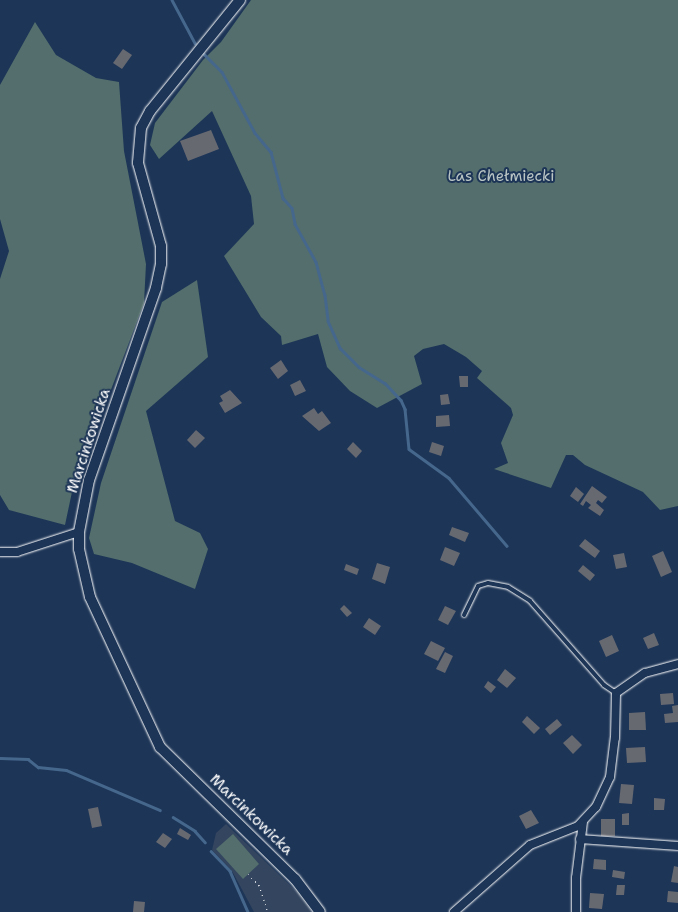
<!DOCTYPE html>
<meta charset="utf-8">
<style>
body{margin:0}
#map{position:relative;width:678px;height:912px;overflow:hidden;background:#1d3557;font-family:"Shantell Sans",sans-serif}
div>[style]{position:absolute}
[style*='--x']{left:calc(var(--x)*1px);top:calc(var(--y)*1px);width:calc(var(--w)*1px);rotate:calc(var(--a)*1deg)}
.built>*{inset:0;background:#33455f}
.green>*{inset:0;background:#536e6c}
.stream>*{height:2.5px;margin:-1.25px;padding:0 1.25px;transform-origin:1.25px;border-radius:1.25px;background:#46678c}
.building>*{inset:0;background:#676971}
.path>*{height:1px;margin-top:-0.5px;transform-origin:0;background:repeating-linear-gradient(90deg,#fff 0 1px,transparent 0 5px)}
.roads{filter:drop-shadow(0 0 1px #fff) drop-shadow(0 0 1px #fff)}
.lane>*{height:4px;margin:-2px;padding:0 2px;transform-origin:2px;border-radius:2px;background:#1d3557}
.street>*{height:8px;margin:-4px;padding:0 4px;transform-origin:4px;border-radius:4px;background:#1d3557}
.secondary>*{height:10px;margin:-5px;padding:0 5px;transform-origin:5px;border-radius:5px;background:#1d3557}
span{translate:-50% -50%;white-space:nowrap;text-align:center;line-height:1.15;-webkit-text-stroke:4px #1d3557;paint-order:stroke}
.park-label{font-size:15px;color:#bac5c4}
.street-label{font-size:15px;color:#fff}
</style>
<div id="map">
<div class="built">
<i style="clip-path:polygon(226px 824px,298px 893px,312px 912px,254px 912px,232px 871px,212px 850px,216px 833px)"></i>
</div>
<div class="green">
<i style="clip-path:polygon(251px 0,678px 0,678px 506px,660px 510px,643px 492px,585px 465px,573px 455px,566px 455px,551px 488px,494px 469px,508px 463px,501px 443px,513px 415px,511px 408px,477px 378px,482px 371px,466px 357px,444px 344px,423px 349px,414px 356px,422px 384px,377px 408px,350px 391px,327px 367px,318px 334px,282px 345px,281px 336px,261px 317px,224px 256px,254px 224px,251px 196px,212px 111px,159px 159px,150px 145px,155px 123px,203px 60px,221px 42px)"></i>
<i style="clip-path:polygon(35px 22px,56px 55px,96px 78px,119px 82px,124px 151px,146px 264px,144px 303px,72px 492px,65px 525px,9px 510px,0 495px,0 279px,9px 251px,0 219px,0 85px)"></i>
<i style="clip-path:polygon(197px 280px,208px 357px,146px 411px,175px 521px,200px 533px,208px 549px,195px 589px,132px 563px,94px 554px,89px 538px,101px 483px,162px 302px)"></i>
<i style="clip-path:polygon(233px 834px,259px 864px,243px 879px,216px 849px)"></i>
</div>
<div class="stream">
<i style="--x:172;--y:0;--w:49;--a:61.9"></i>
<i style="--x:204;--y:54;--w:25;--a:45"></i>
<i style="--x:222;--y:72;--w:69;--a:61.6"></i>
<i style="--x:255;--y:133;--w:25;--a:50"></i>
<i style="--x:271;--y:152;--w:48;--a:75.4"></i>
<i style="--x:283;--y:198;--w:13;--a:48"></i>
<i style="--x:292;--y:208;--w:16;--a:79"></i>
<i style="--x:295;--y:224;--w:43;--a:61.1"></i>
<i style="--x:316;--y:262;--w:34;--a:75"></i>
<i style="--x:325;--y:295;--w:26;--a:83"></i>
<i style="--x:328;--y:321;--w:30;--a:66"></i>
<i style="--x:340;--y:348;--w:27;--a:45"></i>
<i style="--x:359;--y:367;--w:31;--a:32"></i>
<i style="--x:385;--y:383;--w:23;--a:47"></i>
<i style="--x:401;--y:400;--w:10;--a:66"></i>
<i style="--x:405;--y:409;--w:40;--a:84.3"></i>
<i style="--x:409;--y:449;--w:49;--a:35.9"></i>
<i style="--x:449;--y:478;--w:89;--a:49.5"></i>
<i style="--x:0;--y:758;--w:28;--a:2"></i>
<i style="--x:28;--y:759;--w:13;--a:39"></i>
<i style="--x:38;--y:767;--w:28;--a:6"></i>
<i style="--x:66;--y:770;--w:102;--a:23.1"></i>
<i style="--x:173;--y:817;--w:26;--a:32"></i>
<i style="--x:195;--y:831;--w:15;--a:48"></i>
<i style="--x:211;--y:851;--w:28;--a:46"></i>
<i style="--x:230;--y:871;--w:45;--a:66.3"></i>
</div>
<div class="building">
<i style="clip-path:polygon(123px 49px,132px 55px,122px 69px,113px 63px)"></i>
<i style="clip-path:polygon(211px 130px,219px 149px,188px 161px,180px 141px)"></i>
<i style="clip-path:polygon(281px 360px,288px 371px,278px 379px,270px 368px)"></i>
<i style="clip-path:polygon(459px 376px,468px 376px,468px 387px,460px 387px)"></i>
<i style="clip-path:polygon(300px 380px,306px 391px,295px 396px,290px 385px)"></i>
<i style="clip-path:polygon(230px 390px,242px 403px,225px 413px,219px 403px,223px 401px,220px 396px)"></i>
<i style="clip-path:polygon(448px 394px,450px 404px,441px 405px,440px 395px)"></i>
<i style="clip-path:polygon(314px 408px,318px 414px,322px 411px,331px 423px,319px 431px,302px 416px)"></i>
<i style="clip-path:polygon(449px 415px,450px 426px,436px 427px,436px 416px)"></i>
<i style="clip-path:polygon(196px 430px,205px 438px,195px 448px,187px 440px)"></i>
<i style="clip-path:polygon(353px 442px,362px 451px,356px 458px,347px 449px)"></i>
<i style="clip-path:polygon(432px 442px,444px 446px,441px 456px,429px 452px)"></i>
<i style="clip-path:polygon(592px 486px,607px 497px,602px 503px,598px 500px,596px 503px,604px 510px,600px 516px,588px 508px,591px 505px,586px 501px,583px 506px,580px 504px)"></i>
<i style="clip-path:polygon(576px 487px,584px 494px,578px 502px,570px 496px)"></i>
<i style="clip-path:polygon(452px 527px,469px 533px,465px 542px,449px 535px)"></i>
<i style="clip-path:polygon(585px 539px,600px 551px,595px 558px,579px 546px)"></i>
<i style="clip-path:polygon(445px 547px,460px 553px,454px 566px,440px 560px)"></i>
<i style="clip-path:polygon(663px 551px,672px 572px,661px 577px,652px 556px)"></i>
<i style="clip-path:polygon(624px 553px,627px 567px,616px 569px,613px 555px)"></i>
<i style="clip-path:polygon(377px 563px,390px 567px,385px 584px,372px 579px)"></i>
<i style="clip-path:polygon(346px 564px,359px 569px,357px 575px,344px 570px)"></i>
<i style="clip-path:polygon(583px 565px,595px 575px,590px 581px,578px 571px)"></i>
<i style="clip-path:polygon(344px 605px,352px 613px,347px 617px,340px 609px)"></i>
<i style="clip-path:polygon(445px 606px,456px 611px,448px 625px,438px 620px)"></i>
<i style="clip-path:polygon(369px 618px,381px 626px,375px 635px,363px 627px)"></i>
<i style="clip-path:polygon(654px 633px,659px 645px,648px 649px,643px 638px)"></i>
<i style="clip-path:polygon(612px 635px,619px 651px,606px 657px,599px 641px)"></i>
<i style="clip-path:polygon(431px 641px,445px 648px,438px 661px,424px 654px)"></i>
<i style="clip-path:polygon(445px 652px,453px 656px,445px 673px,436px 669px)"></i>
<i style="clip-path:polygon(505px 669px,516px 678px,507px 688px,497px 680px)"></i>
<i style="clip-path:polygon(488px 681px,496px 687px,491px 693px,484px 687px)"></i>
<i style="clip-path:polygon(673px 693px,674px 704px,661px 705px,660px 694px)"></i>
<i style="clip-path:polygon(678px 705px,678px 722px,665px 723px,664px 714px,673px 713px,672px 706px)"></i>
<i style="clip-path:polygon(645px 712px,646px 730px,629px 730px,629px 713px)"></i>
<i style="clip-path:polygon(527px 716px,540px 728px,534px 734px,522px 722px)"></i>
<i style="clip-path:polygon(557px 719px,562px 725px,550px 735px,545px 729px)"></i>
<i style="clip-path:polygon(572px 735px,582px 745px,573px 754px,563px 743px)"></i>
<i style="clip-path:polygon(645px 747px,646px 762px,627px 763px,626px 748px)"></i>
<i style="clip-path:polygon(621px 784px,634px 785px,632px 804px,619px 803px)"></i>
<i style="clip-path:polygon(654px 798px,665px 799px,664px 810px,654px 810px)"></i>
<i style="clip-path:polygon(98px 807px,102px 826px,92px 828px,88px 809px)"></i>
<i style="clip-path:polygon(531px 810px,539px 823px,526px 829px,519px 816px)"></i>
<i style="clip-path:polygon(629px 813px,629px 825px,622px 825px,622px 814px)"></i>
<i style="clip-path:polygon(601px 819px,615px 819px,615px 836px,601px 836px)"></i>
<i style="clip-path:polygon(180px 828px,191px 835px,188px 840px,177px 834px)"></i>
<i style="clip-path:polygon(163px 833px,172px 839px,165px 848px,156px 842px)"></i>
<i style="clip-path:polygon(594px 859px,606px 860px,606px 870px,593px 869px)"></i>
<i style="clip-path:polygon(674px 866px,678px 867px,678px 883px,671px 882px)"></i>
<i style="clip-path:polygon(613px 870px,625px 872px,624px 879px,612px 877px)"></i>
<i style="clip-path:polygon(617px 885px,625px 885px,624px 895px,616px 895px)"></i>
<i style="clip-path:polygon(668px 891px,678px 892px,678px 903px,667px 902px)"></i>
<i style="clip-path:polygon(590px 893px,604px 894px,602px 909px,589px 908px)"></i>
<i style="clip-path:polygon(134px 901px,145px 902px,144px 912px,133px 912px)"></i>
</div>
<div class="path">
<i style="--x:248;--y:874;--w:16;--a:45"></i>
<i style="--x:259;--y:885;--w:28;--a:72"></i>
</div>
<div class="roads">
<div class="lane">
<i style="--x:464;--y:615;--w:32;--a:-64"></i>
<i style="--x:478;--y:586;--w:10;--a:-17"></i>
<i style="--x:488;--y:583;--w:20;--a:11"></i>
<i style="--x:508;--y:587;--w:26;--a:32"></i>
<i style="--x:530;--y:601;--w:112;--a:48.6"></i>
<i style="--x:604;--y:685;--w:14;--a:34"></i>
</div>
<div class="street">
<i style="--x:0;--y:552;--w:17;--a:0"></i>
<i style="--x:17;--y:552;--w:65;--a:-17.9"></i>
<i style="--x:580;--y:839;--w:98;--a:4.1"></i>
<i style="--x:454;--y:912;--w:101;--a:-41.4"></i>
<i style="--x:530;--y:845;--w:52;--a:-21.6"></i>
<i style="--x:578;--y:826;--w:26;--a:-47"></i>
<i style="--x:596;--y:807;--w:33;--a:-65"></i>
<i style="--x:610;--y:777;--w:39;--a:-83"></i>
<i style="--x:615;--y:738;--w:45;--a:-88.7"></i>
<i style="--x:616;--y:693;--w:35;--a:-35"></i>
<i style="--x:645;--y:673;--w:34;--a:-15"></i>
<i style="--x:576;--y:912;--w:34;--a:-90"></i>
<i style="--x:576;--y:878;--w:56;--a:-82.9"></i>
</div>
<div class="secondary">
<i style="--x:240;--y:0;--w:143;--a:129"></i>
<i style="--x:150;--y:111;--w:19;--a:118"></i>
<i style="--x:141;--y:128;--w:35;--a:95"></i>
<i style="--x:138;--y:163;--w:86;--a:74.5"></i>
<i style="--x:161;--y:246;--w:18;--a:90"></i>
<i style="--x:161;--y:264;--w:25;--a:102"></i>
<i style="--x:156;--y:288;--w:203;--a:109.2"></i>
<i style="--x:89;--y:480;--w:53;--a:100.9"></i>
<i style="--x:79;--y:532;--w:17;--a:90"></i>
<i style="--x:79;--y:549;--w:49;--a:77.1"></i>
<i style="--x:90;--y:597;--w:166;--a:65"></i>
<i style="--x:160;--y:747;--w:189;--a:44.4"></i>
<i style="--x:295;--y:879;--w:41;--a:52.9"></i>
</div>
</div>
<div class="park-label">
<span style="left:501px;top:177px">Las Chełmiecki</span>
</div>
<div class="street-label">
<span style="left:89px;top:441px;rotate:-72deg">Marcinkowicka</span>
<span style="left:251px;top:815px;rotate:44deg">Marcinkowicka</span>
</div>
</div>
